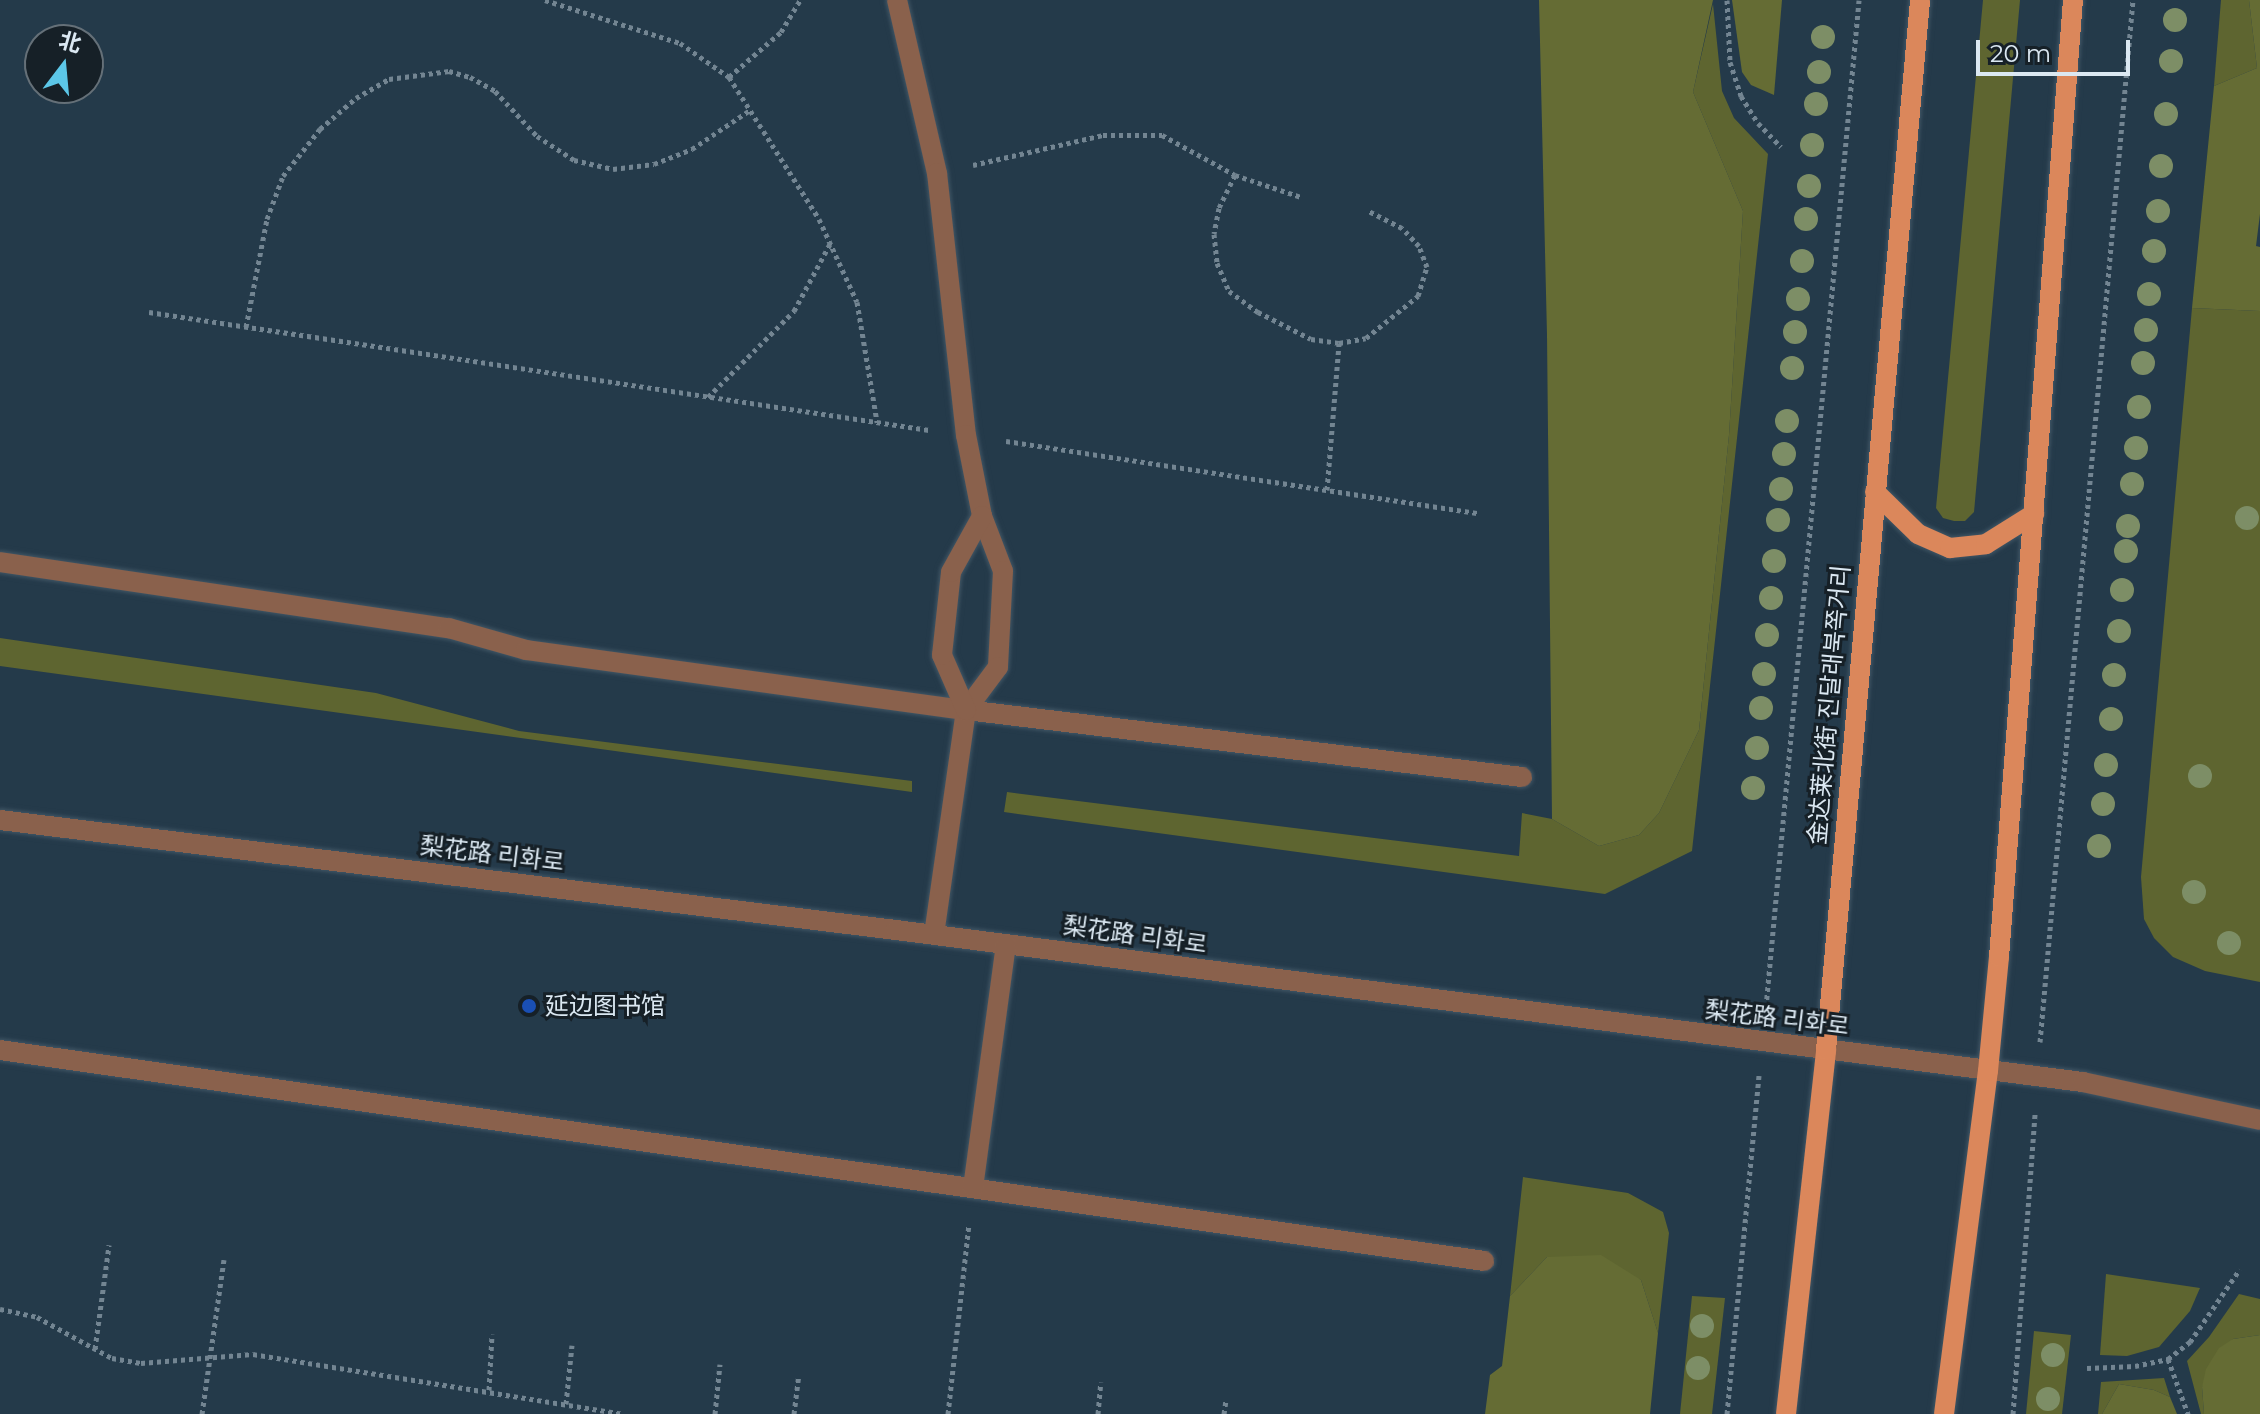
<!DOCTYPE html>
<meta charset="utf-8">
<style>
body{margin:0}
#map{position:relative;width:2260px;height:1414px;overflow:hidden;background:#243a4a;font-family:Montserrat,"Noto Sans SC","Noto Sans KR",sans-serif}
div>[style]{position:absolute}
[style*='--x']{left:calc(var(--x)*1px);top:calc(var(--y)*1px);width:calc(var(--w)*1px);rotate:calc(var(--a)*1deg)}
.green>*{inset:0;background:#5e6530}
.forest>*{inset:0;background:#656c34}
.path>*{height:5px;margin-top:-2.5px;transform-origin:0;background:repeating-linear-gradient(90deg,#738592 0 4px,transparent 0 8px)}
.roads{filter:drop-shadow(0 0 2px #415665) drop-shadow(0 0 2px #415665)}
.minor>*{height:20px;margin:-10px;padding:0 10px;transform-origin:10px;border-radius:10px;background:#8a614c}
.major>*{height:20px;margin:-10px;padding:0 10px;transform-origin:10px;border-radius:10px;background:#db875b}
.trees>*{width:24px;height:24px;margin:-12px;border-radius:50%;background:#7d8e66}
.dots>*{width:22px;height:22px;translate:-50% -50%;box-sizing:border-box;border:4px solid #162027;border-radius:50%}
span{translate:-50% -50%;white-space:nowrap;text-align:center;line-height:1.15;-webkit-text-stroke:6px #162027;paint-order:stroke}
.street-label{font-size:24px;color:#dbe8f2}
.poi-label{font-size:24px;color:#dbe8f2}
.left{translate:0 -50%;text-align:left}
.north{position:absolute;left:24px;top:24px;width:80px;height:80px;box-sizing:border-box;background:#162027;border:2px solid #657078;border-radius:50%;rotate:16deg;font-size:22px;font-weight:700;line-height:32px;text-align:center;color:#dbe8f2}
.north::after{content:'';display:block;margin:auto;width:28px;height:36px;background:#5cc7e8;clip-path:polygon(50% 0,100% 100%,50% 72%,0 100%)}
.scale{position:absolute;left:1976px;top:40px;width:154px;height:36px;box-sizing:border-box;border:4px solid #dbe8f2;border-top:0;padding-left:10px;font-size:24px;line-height:28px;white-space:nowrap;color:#dbe8f2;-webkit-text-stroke:6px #162027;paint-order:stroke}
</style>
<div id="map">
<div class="green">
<i style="clip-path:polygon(1983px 0,2020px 0,1974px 512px,1965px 521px,1954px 521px,1943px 518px,1936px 508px)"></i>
<i style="clip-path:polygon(2221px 0,2249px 0,2257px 68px,2214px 86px)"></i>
<i style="clip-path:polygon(1713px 4px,1722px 91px,1734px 118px,1768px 154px,1692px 851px,1605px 894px,1004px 812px,1007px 792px,1519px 856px,1522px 813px,1552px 819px,1599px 846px,1639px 835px,1659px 813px,1699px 730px,1729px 435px,1743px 211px,1693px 92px)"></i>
<i style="clip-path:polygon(2192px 308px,2260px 311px,2260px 982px,2205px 971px,2173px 957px,2154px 938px,2144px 919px,2141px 877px)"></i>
<i style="clip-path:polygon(0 638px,376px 693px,519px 731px,912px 781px,912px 792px,0 666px)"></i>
<i style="clip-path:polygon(1523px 1177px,1628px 1193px,1663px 1212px,1669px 1233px,1658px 1333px,1641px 1280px,1547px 1257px,1510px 1296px)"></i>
<i style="clip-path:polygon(2106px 1274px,2200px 1288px,2190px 1311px,2159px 1347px,2127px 1356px,2100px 1355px)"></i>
<i style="clip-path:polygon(2239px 1294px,2260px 1299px,2260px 1335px,2233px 1339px,2202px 1387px,2204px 1414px,2201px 1414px,2187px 1361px,2209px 1337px)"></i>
<i style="clip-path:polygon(1692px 1296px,1725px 1298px,1712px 1414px,1680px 1414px)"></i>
<i style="clip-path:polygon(2034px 1331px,2071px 1335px,2062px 1414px,2026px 1414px)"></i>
<i style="clip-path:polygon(2164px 1378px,2170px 1397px,2154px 1390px,2119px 1384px,2102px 1414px,2098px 1414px,2101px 1382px)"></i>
</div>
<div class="forest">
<i style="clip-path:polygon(1539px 0,1713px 0,1693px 92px,1743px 211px,1729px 435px,1699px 730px,1659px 813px,1639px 835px,1599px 846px,1552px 819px,1547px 335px)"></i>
<i style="clip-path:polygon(1732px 0,1782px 0,1774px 95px,1751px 85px,1742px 72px)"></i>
<i style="clip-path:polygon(2249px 0,2260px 0,2260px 214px,2256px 246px,2260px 247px,2260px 311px,2192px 308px,2214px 86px,2257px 68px)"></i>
<i style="clip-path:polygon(1601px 1255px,1641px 1280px,1658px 1333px,1650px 1414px,1485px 1414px,1490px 1375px,1502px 1366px,1510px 1296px,1547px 1257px)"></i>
<i style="clip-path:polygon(2260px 1335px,2260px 1414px,2204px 1414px,2202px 1387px,2206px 1369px,2219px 1348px,2233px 1339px)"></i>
<i style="clip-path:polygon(2119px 1384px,2154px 1390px,2170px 1397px,2177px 1414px,2102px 1414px)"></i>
</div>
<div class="path">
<i style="--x:545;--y:0;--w:142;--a:17.7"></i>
<i style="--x:680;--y:43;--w:60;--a:34.8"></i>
<i style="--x:729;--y:77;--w:168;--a:57.6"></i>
<i style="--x:819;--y:219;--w:91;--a:65.4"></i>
<i style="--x:857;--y:302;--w:122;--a:80.5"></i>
<i style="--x:1727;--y:0;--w:62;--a:87.2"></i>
<i style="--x:1730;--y:62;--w:36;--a:72"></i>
<i style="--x:1741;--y:96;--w:32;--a:58"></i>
<i style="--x:1758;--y:123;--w:33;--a:46"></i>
<i style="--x:729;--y:77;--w:69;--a:-40.9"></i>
<i style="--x:781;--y:32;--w:37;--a:-59"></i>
<i style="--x:973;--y:165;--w:133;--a:-13"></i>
<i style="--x:1103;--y:135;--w:59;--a:0"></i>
<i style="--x:1162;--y:135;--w:83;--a:28.7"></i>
<i style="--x:1235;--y:175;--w:70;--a:18.4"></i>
<i style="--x:1235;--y:175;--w:37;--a:116"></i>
<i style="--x:1219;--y:208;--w:26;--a:101"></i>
<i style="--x:1214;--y:234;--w:29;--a:84"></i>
<i style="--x:1217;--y:263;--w:30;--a:67"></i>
<i style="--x:1229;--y:291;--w:36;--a:36"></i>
<i style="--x:1258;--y:312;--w:59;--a:27"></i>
<i style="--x:1311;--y:339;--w:28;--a:8"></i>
<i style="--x:1339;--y:343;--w:27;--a:-10"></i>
<i style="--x:1366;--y:338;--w:67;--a:-38.9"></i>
<i style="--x:1418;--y:296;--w:30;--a:-73"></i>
<i style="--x:1427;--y:267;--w:22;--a:-111"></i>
<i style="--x:1419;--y:246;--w:25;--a:-133"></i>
<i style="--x:1402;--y:228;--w:39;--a:-153"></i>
<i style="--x:149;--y:312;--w:789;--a:8.6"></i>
<i style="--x:246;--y:327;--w:110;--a:-79"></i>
<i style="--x:267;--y:219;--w:46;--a:-69.6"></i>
<i style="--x:283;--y:176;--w:60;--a:-51.8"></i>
<i style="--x:320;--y:129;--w:48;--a:-40.7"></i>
<i style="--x:356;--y:98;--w:38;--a:-30"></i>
<i style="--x:389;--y:79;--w:61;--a:-7.6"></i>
<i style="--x:449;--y:71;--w:22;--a:16"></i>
<i style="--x:470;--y:77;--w:29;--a:29"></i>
<i style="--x:495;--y:91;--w:62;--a:47"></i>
<i style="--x:537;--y:136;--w:44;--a:33"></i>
<i style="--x:574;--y:160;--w:40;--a:13"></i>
<i style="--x:613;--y:169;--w:41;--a:-7"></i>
<i style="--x:654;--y:164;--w:41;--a:-21.5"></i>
<i style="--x:692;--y:149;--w:70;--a:-33.9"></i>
<i style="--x:708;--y:397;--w:122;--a:-45"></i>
<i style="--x:794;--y:311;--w:76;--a:-61.8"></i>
<i style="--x:1006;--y:441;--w:478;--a:8.7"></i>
<i style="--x:1327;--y:490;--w:147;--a:-85.3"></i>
<i style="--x:1766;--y:1007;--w:1011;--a:-84.72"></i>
<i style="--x:2040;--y:1042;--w:1046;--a:-84.9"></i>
<i style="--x:0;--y:1309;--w:38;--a:12"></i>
<i style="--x:37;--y:1317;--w:85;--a:28.7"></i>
<i style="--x:112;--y:1358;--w:29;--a:10"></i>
<i style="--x:141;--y:1363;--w:112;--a:-4.6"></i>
<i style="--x:253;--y:1354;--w:374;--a:9.2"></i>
<i style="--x:95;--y:1349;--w:105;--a:-82.3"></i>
<i style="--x:2168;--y:1359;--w:59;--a:70"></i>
<i style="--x:2087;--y:1368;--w:48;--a:-2.4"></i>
<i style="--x:2135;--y:1366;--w:34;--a:-12"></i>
<i style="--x:2168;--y:1359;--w:28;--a:-38"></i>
<i style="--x:2190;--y:1342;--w:88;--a:-55.6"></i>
<i style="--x:489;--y:1390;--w:56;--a:-86.9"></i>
<i style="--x:566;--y:1404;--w:59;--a:-84.2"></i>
<i style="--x:202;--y:1414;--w:156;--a:-81.9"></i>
<i style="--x:715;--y:1414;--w:50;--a:-84.3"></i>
<i style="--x:794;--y:1414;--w:39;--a:-83"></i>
<i style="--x:948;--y:1414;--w:191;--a:-83.7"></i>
<i style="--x:1098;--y:1414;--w:32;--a:-85"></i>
<i style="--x:1224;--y:1414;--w:15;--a:-82"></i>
<i style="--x:1727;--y:1414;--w:340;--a:-84.6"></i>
<i style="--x:2013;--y:1414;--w:303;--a:-85.8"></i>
</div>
<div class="roads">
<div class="minor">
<i style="--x:897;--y:0;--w:178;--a:77"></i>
<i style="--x:937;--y:173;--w:264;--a:83.7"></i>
<i style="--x:966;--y:435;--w:83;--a:78.8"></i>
<i style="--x:982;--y:516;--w:59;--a:69.1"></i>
<i style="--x:1003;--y:571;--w:96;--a:93"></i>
<i style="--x:998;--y:667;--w:54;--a:126.7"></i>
<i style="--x:966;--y:710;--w:227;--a:98.1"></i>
<i style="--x:0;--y:562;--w:454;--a:8.4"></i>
<i style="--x:449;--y:628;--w:80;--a:15.9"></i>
<i style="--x:526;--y:650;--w:444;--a:7.8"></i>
<i style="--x:966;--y:710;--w:560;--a:6.87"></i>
<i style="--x:966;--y:710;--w:60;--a:-113.6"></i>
<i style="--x:942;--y:655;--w:83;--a:-83.8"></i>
<i style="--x:951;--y:572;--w:64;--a:-61"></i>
<i style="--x:0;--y:820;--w:903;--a:7"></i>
<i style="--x:896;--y:930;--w:1197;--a:7.3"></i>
<i style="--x:2083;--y:1082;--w:181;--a:12.1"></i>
<i style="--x:0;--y:1050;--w:1499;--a:8.09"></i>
<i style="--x:973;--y:1188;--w:246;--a:-82.3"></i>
</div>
<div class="major">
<i style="--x:1875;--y:492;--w:60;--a:44.3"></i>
<i style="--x:1918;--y:534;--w:35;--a:24"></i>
<i style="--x:1950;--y:548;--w:36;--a:-6"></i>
<i style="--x:1986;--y:544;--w:57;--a:-32"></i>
<i style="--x:1786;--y:1414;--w:366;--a:-83.7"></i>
<i style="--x:1826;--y:1050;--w:1054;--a:-84.88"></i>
<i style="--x:1944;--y:1414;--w:346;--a:-82.7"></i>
<i style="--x:1988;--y:1071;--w:115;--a:-84.5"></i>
<i style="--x:1999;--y:957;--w:960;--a:-85.58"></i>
</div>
</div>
<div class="trees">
<i style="left:2175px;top:20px"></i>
<i style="left:1823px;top:37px"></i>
<i style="left:2171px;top:61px"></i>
<i style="left:1819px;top:72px"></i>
<i style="left:1816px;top:104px"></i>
<i style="left:2166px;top:114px"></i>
<i style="left:1812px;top:145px"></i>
<i style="left:2161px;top:166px"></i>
<i style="left:1809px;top:186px"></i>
<i style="left:2158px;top:211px"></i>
<i style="left:1806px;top:219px"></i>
<i style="left:2154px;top:251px"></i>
<i style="left:1802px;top:261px"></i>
<i style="left:2149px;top:294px"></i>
<i style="left:1798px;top:299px"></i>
<i style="left:2146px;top:330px"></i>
<i style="left:1795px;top:332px"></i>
<i style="left:2143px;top:363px"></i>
<i style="left:1792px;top:368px"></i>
<i style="left:2139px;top:407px"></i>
<i style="left:1787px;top:421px"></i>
<i style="left:2136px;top:448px"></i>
<i style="left:1784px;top:454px"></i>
<i style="left:2132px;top:484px"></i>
<i style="left:1781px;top:489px"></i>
<i style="left:2247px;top:518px"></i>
<i style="left:1778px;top:520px"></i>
<i style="left:2128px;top:526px"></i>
<i style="left:2126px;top:551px"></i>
<i style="left:1774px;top:561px"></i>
<i style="left:2122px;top:590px"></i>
<i style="left:1771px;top:598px"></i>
<i style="left:2119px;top:631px"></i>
<i style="left:1767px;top:635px"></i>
<i style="left:1764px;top:674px"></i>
<i style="left:2114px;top:675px"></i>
<i style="left:1761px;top:708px"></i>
<i style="left:2111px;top:719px"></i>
<i style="left:1757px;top:748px"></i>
<i style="left:2106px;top:765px"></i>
<i style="left:2200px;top:776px"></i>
<i style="left:1753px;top:788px"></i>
<i style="left:2103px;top:804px"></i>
<i style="left:2099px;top:846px"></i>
<i style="left:2194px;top:892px"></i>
<i style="left:2229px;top:943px"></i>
<i style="left:1702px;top:1326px"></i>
<i style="left:2053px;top:1355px"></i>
<i style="left:1698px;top:1368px"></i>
<i style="left:2048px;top:1399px"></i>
</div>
<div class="dots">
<i style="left:529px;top:1006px;background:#1a4fb4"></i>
</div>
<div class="street-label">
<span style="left:1829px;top:705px;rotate:-85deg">金达莱北街 진달래북쪽거리</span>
<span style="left:492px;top:854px;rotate:7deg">梨花路 리화로</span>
<span style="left:1135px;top:935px;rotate:8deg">梨花路 리화로</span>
<span style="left:1777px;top:1018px;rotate:7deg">梨花路 리화로</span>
</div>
<div class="poi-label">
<span class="left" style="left:545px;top:1006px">延边图书馆</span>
</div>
<div class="north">北</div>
<div class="scale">20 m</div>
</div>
